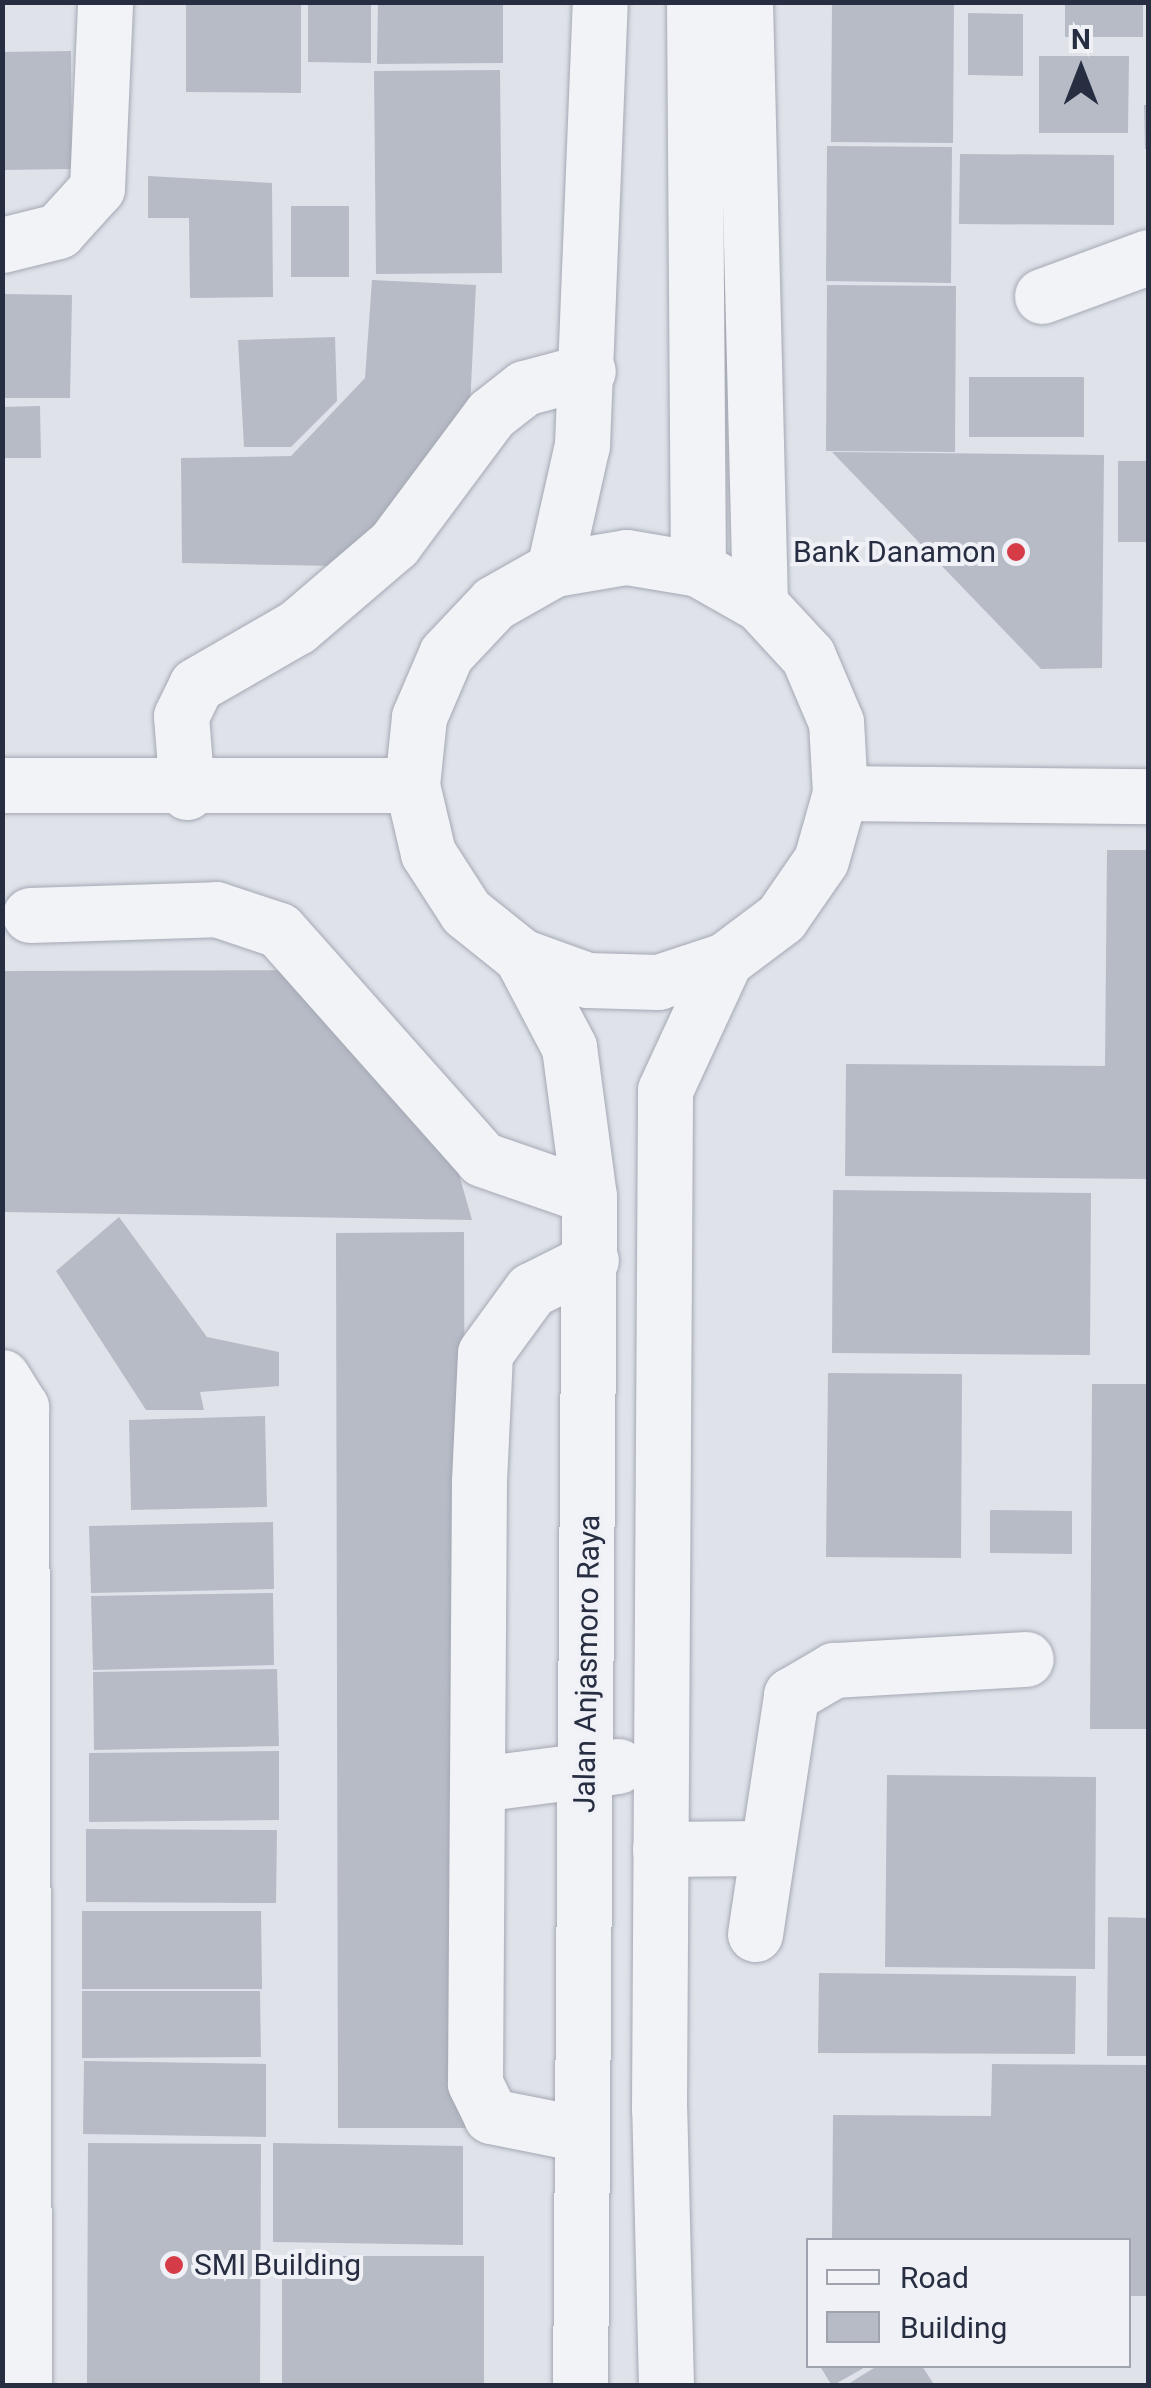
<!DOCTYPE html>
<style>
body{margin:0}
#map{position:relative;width:1151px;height:2388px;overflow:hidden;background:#dfe2e9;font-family:Roboto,sans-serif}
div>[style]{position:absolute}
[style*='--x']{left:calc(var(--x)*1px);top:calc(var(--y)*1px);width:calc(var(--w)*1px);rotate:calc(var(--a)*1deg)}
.building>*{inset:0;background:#b6bbc6}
.roads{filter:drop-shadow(0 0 2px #a4a8b3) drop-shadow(0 0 2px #a4a8b3)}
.minor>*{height:55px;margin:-27.5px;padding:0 27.5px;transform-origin:27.5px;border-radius:27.5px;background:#f2f3f7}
.dots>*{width:28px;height:28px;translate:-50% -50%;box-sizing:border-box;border:5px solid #eff1f7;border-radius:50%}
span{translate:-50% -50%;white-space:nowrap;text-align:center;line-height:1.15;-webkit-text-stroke:8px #eff1f7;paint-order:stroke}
.poi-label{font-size:30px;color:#272e41}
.right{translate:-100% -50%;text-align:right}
.left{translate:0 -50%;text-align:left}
.street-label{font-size:30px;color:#272e41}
.frame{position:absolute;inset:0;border:5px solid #272e41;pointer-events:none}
.legend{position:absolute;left:806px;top:2238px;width:325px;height:130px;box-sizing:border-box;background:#eff1f7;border:2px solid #9fa3ae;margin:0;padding:12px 18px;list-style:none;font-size:30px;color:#272e41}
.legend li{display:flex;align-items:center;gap:20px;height:50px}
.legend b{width:50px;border:2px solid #9fa3ae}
.north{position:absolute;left:1031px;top:20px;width:100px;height:100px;-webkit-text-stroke:8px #eff1f7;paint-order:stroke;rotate:0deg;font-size:28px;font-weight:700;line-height:40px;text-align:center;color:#272e41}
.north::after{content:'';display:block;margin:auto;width:35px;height:45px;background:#272e41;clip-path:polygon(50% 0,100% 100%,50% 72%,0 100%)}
</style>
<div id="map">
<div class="building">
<i style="clip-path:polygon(186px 2px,301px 2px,301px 93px,186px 92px)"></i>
<i style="clip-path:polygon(308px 2px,371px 2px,371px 63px,308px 62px)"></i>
<i style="clip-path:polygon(378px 2px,503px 2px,503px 63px,377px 64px)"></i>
<i style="clip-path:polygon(832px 2px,954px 2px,953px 143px,831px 142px)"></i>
<i style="clip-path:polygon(1065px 2px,1143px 2px,1143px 37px,1065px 37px)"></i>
<i style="clip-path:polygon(968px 13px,1023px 14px,1023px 76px,968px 75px)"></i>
<i style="clip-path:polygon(71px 51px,72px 169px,2px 170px,2px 52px)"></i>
<i style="clip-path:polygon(1039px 56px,1129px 56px,1128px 133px,1039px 133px)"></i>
<i style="clip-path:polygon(500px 70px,502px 273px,376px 274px,374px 71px)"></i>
<i style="clip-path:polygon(1144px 105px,1148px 105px,1148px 149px,1145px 149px)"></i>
<i style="clip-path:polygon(827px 146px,952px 147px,951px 283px,826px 281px)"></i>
<i style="clip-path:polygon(960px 154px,1114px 155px,1114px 225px,959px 224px)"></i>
<i style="clip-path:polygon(148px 176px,272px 183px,273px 297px,190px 298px,189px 218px,148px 218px)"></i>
<i style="clip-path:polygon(291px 206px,349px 206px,349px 277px,291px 277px)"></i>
<i style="clip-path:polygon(372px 280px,476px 285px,469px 426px,336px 566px,182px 563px,181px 458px,291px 456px,365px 378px)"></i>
<i style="clip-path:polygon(827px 285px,956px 286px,955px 452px,826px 451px)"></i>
<i style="clip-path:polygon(2px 294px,72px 295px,70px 398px,2px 398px)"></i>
<i style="clip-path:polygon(335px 337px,337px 401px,291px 447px,244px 447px,238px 340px)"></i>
<i style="clip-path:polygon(969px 377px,1084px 377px,1084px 437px,969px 437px)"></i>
<i style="clip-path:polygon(40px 406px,41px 458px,2px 458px,2px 407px)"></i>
<i style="clip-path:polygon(832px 452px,1104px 455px,1102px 668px,1041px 669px)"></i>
<i style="clip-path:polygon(1118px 461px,1148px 461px,1148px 542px,1118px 542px)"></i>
<i style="clip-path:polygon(1107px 850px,1148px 850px,1148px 1179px,845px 1176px,846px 1064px,1105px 1066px)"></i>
<i style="clip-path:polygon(303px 970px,447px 1132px,472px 1220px,2px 1212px,2px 971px)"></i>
<i style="clip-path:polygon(833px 1190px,1091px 1193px,1090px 1355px,832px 1353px)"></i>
<i style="clip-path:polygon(119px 1217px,207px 1337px,279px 1352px,279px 1386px,200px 1392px,204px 1410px,146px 1410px,56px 1271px)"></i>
<i style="clip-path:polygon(464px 1232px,467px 2128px,338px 2128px,336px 1233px)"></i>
<i style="clip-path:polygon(828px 1373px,962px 1374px,961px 1558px,826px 1557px)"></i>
<i style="clip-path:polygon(1092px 1384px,1148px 1384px,1148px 1729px,1090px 1729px)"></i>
<i style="clip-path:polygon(265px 1416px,267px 1507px,131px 1510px,129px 1420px)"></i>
<i style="clip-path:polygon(990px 1510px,1072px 1511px,1072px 1554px,990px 1553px)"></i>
<i style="clip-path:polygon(273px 1522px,274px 1589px,91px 1593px,89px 1526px)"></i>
<i style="clip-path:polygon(273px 1593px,274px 1665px,93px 1670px,91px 1596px)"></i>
<i style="clip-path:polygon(277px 1669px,279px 1746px,94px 1750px,93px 1672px)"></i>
<i style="clip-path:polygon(279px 1751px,279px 1820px,89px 1822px,89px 1753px)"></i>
<i style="clip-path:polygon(887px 1775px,1096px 1777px,1095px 1969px,885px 1967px)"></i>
<i style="clip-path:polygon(86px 1829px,277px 1830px,276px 1903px,86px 1902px)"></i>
<i style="clip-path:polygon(82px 1911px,261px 1911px,262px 1989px,82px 1989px)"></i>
<i style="clip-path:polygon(1108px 1917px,1148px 1918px,1148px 2056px,1107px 2056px)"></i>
<i style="clip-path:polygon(819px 1973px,1076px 1976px,1075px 2054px,818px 2053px)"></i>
<i style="clip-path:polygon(82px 1991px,260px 1991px,261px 2057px,82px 2058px)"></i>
<i style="clip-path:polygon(84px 2061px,266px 2064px,266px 2137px,83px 2134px)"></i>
<i style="clip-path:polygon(992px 2064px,1148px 2065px,1148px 2296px,1128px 2296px,1128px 2240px,832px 2240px,833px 2115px,991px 2116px)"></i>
<i style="clip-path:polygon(88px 2143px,261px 2144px,260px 2386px,87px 2386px)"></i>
<i style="clip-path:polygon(273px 2143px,463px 2146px,463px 2245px,273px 2242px)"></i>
<i style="clip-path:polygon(282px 2256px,484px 2256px,484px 2386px,282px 2386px)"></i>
<i style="clip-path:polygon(820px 2366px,867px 2366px,832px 2386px)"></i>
<i style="clip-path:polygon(877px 2366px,922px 2366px,935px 2386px,845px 2386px)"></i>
</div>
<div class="roads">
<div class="minor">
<i style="--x:694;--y:2;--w:567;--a:89.6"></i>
<i style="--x:745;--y:2;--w:602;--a:88.57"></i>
<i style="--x:2;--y:245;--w:58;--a:-14"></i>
<i style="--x:58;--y:231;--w:58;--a:-47.8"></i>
<i style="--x:97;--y:188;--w:186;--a:-87.5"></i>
<i style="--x:1042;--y:296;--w:113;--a:-20.2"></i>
<i style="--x:554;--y:569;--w:127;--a:-77.3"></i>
<i style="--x:582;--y:445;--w:443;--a:-87.7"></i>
<i style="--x:2;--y:785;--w:410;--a:0"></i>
<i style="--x:187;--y:792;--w:76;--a:-94.5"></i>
<i style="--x:181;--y:716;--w:34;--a:-64"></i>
<i style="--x:196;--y:685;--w:116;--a:-29.9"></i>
<i style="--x:297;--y:627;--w:128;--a:-40.6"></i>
<i style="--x:394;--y:544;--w:162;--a:-53.3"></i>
<i style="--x:491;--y:414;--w:42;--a:-38.2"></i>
<i style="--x:524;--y:388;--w:66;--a:-14.9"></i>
<i style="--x:840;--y:793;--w:308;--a:0.6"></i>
<i style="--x:30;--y:915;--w:186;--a:-1.8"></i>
<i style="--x:216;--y:909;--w:66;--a:18.4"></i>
<i style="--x:279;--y:930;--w:306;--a:48.4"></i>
<i style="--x:482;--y:1159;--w:113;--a:19.1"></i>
<i style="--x:521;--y:956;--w:103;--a:62.2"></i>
<i style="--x:569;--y:1047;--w:150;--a:82.4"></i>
<i style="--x:589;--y:1196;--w:1190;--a:90.43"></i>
<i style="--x:2;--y:1377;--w:36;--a:58"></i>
<i style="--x:21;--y:1407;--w:979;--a:89.82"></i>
<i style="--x:479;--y:1784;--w:140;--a:-7.4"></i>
<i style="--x:660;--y:1849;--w:102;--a:-0.6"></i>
<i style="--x:755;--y:1934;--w:242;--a:-81.4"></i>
<i style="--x:791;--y:1695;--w:50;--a:-30.2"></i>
<i style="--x:834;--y:1670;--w:192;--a:-3.3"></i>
<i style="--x:576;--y:2133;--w:87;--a:-168.7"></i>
<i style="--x:491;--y:2116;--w:37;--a:-116"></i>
<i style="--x:475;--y:2083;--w:602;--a:-89.62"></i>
<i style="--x:479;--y:1481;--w:128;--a:-87.3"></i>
<i style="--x:485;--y:1353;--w:78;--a:-53.9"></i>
<i style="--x:531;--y:1290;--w:67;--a:-26.6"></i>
<i style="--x:666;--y:2386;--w:277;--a:-91.4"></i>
<i style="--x:659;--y:2109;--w:1019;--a:-89.66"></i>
<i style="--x:665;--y:1090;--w:143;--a:-65.2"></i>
<i style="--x:725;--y:960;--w:70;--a:-36.9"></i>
<i style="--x:781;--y:918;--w:70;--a:-55.4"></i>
<i style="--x:821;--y:860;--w:70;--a:-74.2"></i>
<i style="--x:840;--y:793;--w:71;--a:-93.2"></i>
<i style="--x:836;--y:722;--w:72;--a:-113"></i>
<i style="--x:808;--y:656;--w:71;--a:-132.7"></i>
<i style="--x:760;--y:604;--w:71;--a:-150.6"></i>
<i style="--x:698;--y:569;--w:73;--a:-170.5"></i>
<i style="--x:626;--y:557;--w:73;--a:170.5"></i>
<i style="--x:554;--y:569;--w:69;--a:150.5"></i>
<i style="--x:494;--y:603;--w:70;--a:133.3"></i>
<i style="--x:446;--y:654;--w:69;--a:113.2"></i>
<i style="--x:419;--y:717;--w:68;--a:95.9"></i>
<i style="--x:412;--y:785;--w:70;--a:76.8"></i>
<i style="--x:428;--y:853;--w:70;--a:57.2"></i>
<i style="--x:466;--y:912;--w:70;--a:38.7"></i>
<i style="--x:521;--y:956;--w:70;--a:20"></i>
<i style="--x:587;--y:980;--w:71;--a:1.6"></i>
<i style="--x:658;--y:982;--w:71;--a:-18.2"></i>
</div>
</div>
<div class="dots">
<i style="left:1016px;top:552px;background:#d63c47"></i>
<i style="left:174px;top:2265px;background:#d63c47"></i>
</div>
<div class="poi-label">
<span class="right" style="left:996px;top:552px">Bank Danamon</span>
<span class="left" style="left:194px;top:2265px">SMI Building</span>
</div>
<div class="street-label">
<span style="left:587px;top:1664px;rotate:-89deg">Jalan Anjasmoro Raya</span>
</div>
<div class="frame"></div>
<ul class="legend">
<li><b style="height:12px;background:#f2f3f7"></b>Road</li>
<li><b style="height:28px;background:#b6bbc6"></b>Building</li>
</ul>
<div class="north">N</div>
</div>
